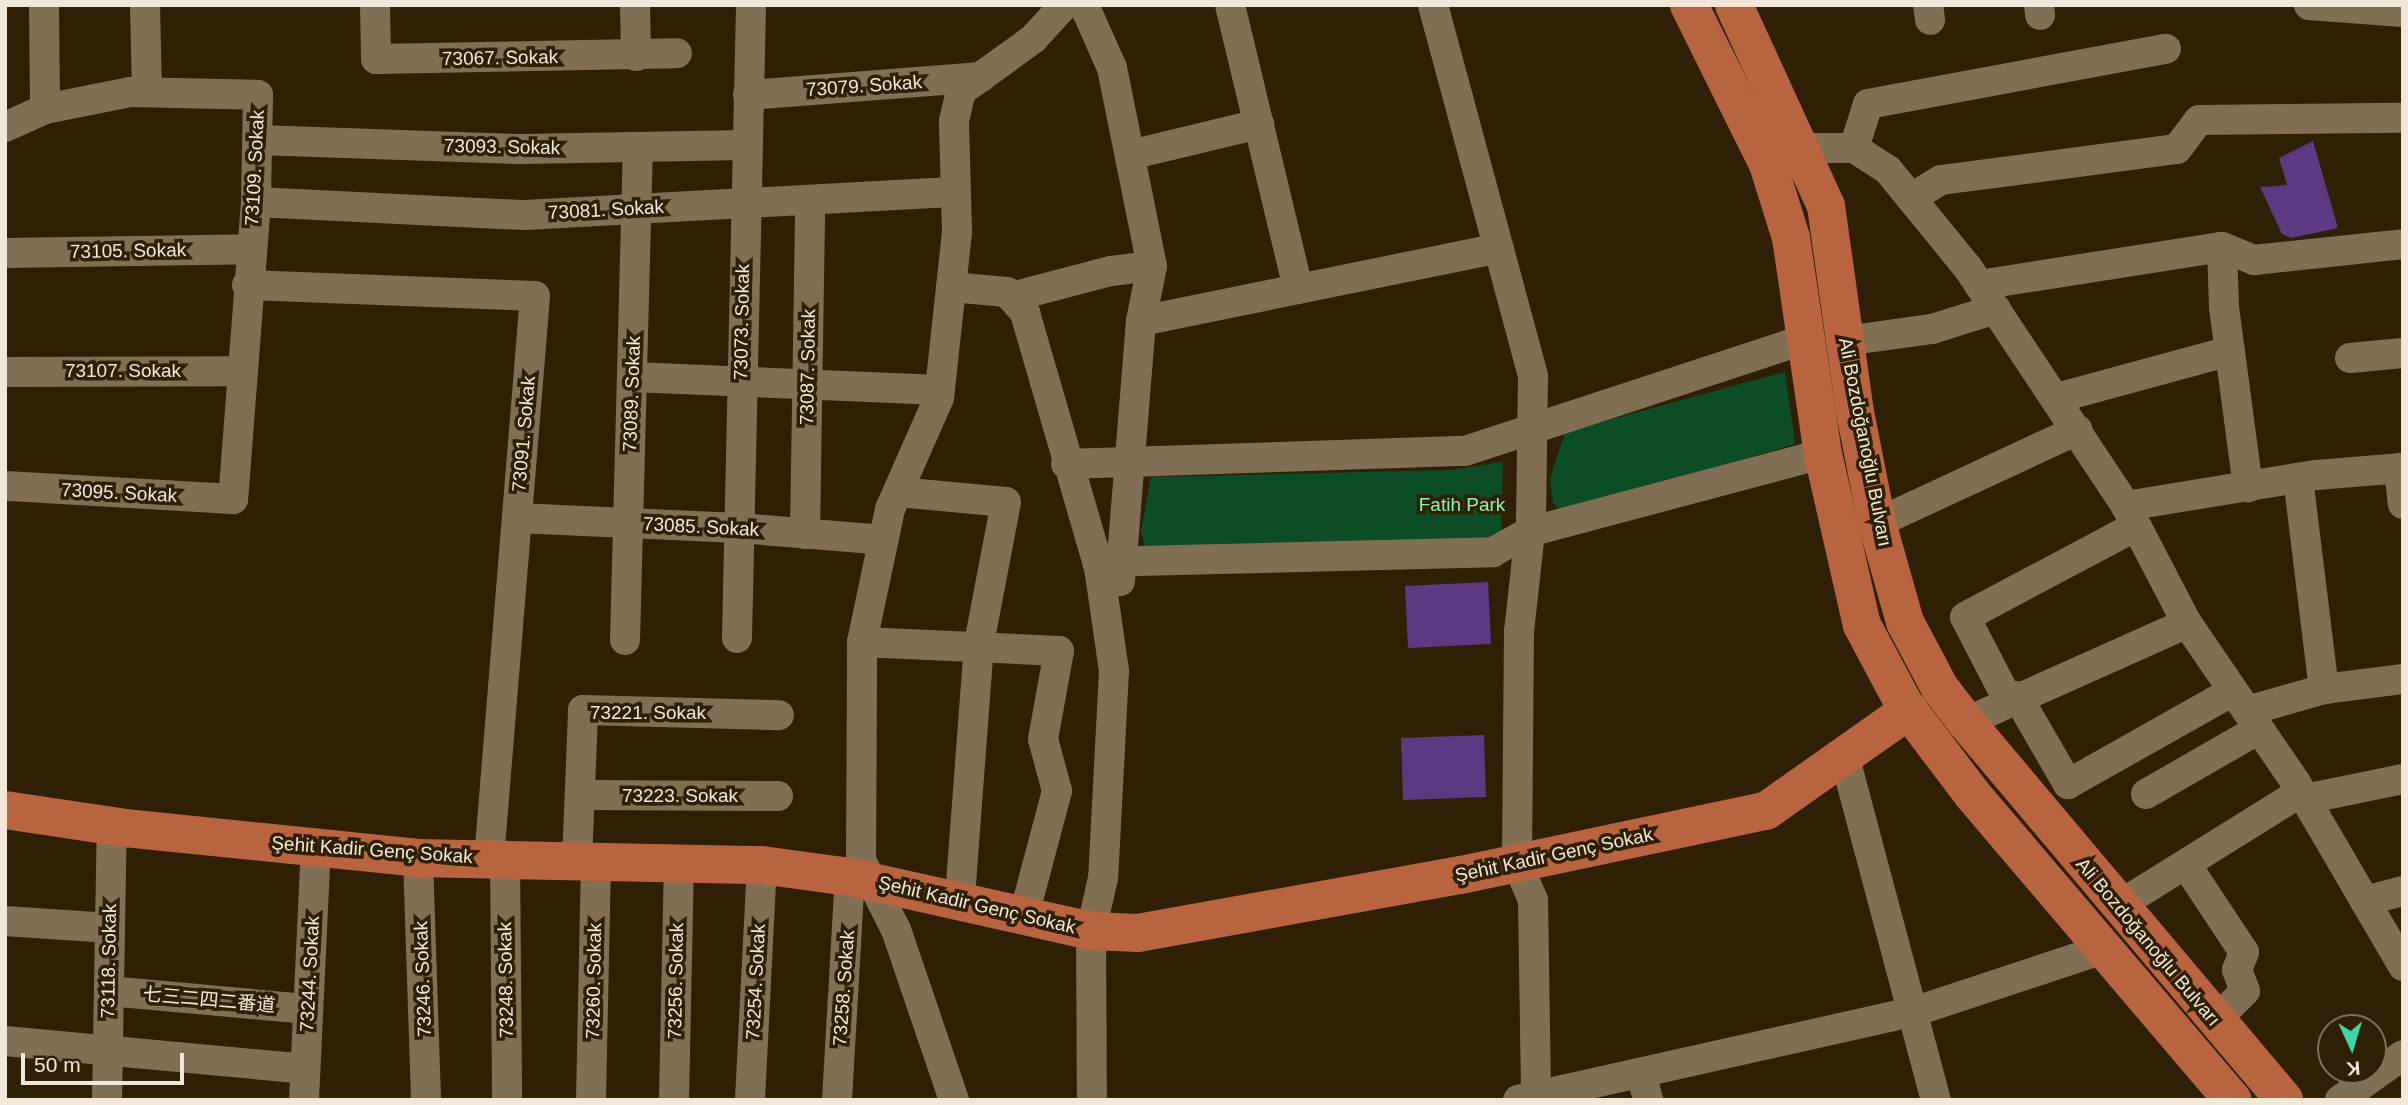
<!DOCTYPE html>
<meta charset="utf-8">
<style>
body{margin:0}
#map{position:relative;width:2408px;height:1105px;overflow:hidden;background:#2f2005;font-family:Arial,"Noto Sans SC",sans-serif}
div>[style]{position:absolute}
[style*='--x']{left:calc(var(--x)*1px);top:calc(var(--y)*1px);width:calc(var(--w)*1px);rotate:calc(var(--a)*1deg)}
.green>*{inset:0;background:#0d4d26}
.building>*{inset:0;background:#5e3881}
.minor>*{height:30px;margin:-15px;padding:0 15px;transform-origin:15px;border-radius:15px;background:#816f53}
.major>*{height:38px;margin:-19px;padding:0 19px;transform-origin:19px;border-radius:19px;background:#b86440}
span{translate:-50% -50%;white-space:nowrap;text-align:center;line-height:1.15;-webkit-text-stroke:7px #2f2005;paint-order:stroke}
.street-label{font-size:19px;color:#f2e8d9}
.park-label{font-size:19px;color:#87f7a7}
.frame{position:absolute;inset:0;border:7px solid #f2e8d9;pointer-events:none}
.north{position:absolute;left:2317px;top:1014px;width:70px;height:70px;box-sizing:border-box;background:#2f2005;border:2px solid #7d705a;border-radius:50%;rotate:176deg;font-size:19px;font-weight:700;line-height:28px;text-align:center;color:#f2e8d9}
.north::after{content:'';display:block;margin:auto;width:24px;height:32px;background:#41d4a1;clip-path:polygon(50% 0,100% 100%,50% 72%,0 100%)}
.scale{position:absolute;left:21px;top:1053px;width:163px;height:32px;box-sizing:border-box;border:4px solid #f2e8d9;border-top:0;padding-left:9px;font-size:21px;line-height:24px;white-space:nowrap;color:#f2e8d9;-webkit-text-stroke:5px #2f2005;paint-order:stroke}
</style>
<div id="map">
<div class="green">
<i style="clip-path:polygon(1785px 372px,1795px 444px,1563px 513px,1553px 503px,1550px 479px,1565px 432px)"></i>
<i style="clip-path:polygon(1503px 462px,1501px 541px,1146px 551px,1141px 532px,1151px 477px,1450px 470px)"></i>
</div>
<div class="building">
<i style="clip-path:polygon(2313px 141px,2338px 228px,2291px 238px,2282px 234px,2260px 187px,2287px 185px,2279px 158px)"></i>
<i style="clip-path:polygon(1488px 582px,1491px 644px,1408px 648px,1405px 586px)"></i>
<i style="clip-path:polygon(1484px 735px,1486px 797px,1403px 800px,1401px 738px)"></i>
</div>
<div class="minor">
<i style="--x:44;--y:5;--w:104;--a:89.4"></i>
<i style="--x:145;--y:5;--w:86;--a:88.7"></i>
<i style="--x:375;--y:5;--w:54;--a:88.9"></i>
<i style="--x:376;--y:59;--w:301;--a:-1.1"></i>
<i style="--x:635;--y:5;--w:51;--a:88.9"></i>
<i style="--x:1084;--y:5;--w:69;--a:66"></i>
<i style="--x:1112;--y:68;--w:202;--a:78.6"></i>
<i style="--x:1230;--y:5;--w:292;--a:76.5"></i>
<i style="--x:1433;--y:5;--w:384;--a:74.9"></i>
<i style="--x:1533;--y:376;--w:147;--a:90.8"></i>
<i style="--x:1531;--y:523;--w:109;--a:96.3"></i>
<i style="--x:1519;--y:631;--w:232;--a:90.5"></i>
<i style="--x:1517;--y:863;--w:40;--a:66.6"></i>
<i style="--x:1533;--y:900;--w:196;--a:89.1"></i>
<i style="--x:1928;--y:5;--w:15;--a:82"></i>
<i style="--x:2039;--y:5;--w:10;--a:84"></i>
<i style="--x:2309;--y:5;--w:94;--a:4.3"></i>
<i style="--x:748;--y:95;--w:234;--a:-4.4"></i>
<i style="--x:5;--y:127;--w:44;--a:-24.2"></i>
<i style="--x:45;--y:109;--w:87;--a:-11.3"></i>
<i style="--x:130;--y:92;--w:128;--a:1.3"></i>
<i style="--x:258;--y:95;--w:107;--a:91.1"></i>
<i style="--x:256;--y:202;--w:298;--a:94.4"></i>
<i style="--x:233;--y:499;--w:228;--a:-176.7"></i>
<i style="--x:258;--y:140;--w:264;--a:2"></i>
<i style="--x:522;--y:149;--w:224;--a:-1"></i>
<i style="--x:1801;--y:148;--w:53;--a:0"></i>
<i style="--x:1854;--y:148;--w:40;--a:32.9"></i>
<i style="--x:1888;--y:170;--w:127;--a:50.8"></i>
<i style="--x:1968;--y:268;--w:286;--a:56.4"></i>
<i style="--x:2126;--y:506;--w:132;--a:62.5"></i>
<i style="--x:2187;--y:623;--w:194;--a:55.7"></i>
<i style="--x:2296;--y:783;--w:212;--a:59.7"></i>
<i style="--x:1854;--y:148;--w:46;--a:-72.3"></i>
<i style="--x:1868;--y:104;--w:303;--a:-10.5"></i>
<i style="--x:1130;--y:155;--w:133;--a:-13.5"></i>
<i style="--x:1911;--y:198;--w:35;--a:-31"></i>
<i style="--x:1941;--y:180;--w:238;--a:-7.5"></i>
<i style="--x:2177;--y:149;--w:36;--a:-53"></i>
<i style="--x:2199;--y:120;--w:204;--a:-0.6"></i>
<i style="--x:256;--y:202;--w:269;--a:2.8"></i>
<i style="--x:525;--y:215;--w:431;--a:-3.1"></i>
<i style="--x:2222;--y:247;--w:60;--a:88.1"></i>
<i style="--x:2224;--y:307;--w:182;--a:82.4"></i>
<i style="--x:5;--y:253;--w:246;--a:-0.9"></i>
<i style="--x:247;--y:285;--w:288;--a:2.2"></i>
<i style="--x:535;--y:296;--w:565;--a:94.67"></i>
<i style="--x:1979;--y:285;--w:246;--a:-8.9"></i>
<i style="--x:2222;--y:247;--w:35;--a:22"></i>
<i style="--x:2254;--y:260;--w:150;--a:-6.1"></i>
<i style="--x:951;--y:287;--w:56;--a:5.1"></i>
<i style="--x:1007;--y:292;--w:28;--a:49"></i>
<i style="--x:1025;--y:313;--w:265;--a:73.8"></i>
<i style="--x:1099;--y:567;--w:105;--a:81.8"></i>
<i style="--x:1114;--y:671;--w:207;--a:93"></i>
<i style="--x:1103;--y:878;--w:54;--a:102.8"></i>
<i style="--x:1091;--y:931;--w:169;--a:89.7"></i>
<i style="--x:1011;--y:297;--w:103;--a:-14.6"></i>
<i style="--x:1111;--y:271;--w:41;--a:-7"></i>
<i style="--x:1152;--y:266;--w:56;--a:101.3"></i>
<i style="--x:1141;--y:321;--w:261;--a:94.6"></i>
<i style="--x:1141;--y:321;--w:365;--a:-11.5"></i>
<i style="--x:1845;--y:341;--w:88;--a:-7.9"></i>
<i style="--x:1932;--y:329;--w:67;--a:-17.4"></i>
<i style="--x:2350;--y:358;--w:53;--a:-5.4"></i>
<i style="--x:5;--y:372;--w:237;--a:-0.2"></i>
<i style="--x:632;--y:377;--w:308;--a:2.4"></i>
<i style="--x:2057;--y:398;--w:179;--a:-15.2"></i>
<i style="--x:1066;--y:464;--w:399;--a:-1.9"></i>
<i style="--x:1465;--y:451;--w:359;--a:-18.2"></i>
<i style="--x:2399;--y:468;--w:36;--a:84"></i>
<i style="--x:2298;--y:478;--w:213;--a:83"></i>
<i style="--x:898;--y:492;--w:108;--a:5.3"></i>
<i style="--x:1006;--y:502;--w:145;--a:100.8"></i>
<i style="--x:979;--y:644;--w:256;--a:94.3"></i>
<i style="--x:2126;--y:506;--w:193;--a:-9.3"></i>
<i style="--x:2316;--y:475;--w:87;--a:-4.6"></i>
<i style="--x:517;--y:518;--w:222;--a:2.6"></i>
<i style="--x:739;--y:528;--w:145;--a:4.7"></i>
<i style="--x:1877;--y:523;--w:221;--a:-24.9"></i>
<i style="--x:805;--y:534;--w:334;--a:-89.1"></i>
<i style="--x:1097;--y:562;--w:396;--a:-1.4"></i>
<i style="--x:1493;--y:552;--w:41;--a:-29.1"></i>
<i style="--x:1529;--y:532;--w:304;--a:-14.9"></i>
<i style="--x:737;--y:638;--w:633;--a:-88.73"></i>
<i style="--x:625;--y:640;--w:493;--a:-88.5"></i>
<i style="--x:862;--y:642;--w:197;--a:2.6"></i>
<i style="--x:1059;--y:651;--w:89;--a:100.3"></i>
<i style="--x:1043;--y:739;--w:54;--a:74.9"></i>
<i style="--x:1057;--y:791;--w:128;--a:104.9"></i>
<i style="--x:2017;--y:696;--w:102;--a:59.9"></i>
<i style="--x:2068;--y:784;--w:189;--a:-29.4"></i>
<i style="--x:2008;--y:700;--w:93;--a:-117.4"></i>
<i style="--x:1965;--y:617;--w:194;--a:-28"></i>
<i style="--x:2247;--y:711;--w:80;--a:-15.9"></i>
<i style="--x:2324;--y:689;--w:80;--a:-7.2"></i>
<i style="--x:1966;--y:722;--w:242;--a:-24.1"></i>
<i style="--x:1844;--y:755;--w:357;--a:75.1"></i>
<i style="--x:2146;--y:794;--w:130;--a:-29.9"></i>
<i style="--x:581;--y:795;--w:197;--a:0.3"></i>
<i style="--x:2305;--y:799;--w:100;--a:-11.5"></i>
<i style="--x:418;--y:858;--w:242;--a:88.1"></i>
<i style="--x:505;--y:859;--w:241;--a:89.5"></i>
<i style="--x:577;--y:862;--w:152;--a:-87.7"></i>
<i style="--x:583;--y:710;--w:196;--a:1.5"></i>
<i style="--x:2187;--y:866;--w:103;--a:56.5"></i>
<i style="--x:2244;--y:952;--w:19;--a:111"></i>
<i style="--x:2237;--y:970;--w:22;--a:69"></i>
<i style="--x:2245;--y:991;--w:23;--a:135"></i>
<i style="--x:2365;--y:901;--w:39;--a:-15"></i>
<i style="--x:2118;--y:906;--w:216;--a:-31.9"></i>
<i style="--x:5;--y:921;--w:105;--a:3.8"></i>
<i style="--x:109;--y:991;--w:200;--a:5.2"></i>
<i style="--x:5;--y:1041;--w:301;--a:5.3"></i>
<i style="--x:1641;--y:1073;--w:28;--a:75"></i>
<i style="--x:107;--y:1100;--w:277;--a:-89"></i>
<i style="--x:304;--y:1100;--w:252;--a:-87.3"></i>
<i style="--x:591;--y:1100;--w:238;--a:-88.8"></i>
<i style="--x:674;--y:1100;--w:237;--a:-88.8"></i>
<i style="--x:750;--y:1100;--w:235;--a:-87.1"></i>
<i style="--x:837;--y:1100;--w:223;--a:-86.7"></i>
<i style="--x:954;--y:1100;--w:180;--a:-108.8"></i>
<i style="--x:896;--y:930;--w:78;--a:-116.6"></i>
<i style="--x:861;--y:860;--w:218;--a:-89.7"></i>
<i style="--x:862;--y:642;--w:136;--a:-78.1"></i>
<i style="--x:890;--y:509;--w:121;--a:-66.2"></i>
<i style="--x:939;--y:398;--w:168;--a:-83.8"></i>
<i style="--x:957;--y:231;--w:110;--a:-91.6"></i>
<i style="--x:954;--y:121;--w:31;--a:-77"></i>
<i style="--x:961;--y:91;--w:89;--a:-35.8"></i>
<i style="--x:1033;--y:39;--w:46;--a:-47.6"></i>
<i style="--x:1518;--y:1100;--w:405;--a:-12.6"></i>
<i style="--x:1913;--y:1012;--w:200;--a:-18.3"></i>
<i style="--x:2340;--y:1100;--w:77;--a:-35.5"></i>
</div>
<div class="major">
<i style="--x:1689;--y:5;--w:178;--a:63.6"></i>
<i style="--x:1768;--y:164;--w:77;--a:72.7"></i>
<i style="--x:1791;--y:238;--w:218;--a:81.6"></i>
<i style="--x:1823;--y:454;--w:175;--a:77.2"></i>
<i style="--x:1862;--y:625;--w:89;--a:62"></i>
<i style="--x:1904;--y:704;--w:113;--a:52.9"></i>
<i style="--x:1972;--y:794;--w:402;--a:49.6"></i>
<i style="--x:1734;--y:5;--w:221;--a:65.4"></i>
<i style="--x:1826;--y:206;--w:208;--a:82"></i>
<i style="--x:1855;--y:412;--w:113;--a:78.8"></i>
<i style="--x:1877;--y:523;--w:103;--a:74.2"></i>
<i style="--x:1905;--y:622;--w:75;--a:62.1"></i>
<i style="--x:1940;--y:688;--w:43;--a:52.6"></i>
<i style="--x:1966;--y:722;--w:494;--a:49.9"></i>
<i style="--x:5;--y:810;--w:121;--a:8.5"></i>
<i style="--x:125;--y:828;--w:295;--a:5.8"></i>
<i style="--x:418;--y:858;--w:344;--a:1.2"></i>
<i style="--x:762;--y:865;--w:89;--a:7.8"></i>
<i style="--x:850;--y:877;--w:247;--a:12.6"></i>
<i style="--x:1091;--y:931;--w:47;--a:2.4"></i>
<i style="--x:1138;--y:933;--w:328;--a:-10.2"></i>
<i style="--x:1461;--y:875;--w:312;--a:-11.9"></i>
<i style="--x:1766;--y:811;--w:175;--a:-35.2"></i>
</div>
<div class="street-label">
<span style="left:500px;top:58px;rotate:-1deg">73067. Sokak</span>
<span style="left:864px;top:86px;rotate:-4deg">73079. Sokak</span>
<span style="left:502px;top:147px;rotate:1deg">73093. Sokak</span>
<span style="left:255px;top:168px;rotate:-87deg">73109. Sokak</span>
<span style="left:606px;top:210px;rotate:-3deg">73081. Sokak</span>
<span style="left:128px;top:251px;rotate:-1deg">73105. Sokak</span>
<span style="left:742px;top:322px;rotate:-89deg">73073. Sokak</span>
<span style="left:808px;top:367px;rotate:-89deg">73087. Sokak</span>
<span style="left:123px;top:371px">73107. Sokak</span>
<span style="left:632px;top:394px;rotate:-88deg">73089. Sokak</span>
<span style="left:524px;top:434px;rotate:-85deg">73091. Sokak</span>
<span style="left:1865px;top:442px;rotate:79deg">Ali Bozdoğanoğlu Bulvarı</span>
<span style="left:119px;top:493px;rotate:3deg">73095. Sokak</span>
<span style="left:701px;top:527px;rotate:3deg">73085. Sokak</span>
<span style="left:648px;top:713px">73221. Sokak</span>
<span style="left:680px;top:796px">73223. Sokak</span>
<span style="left:372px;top:850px;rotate:4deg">Şehit Kadir Genç Sokak</span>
<span style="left:1554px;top:855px;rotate:-12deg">Şehit Kadir Genç Sokak</span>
<span style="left:977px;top:905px;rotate:13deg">Şehit Kadir Genç Sokak</span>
<span style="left:2148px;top:942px;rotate:50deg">Ali Bozdoğanoğlu Bulvarı</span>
<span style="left:109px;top:961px;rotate:-89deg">73118. Sokak</span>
<span style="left:310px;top:974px;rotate:-87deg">73244. Sokak</span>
<span style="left:423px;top:979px;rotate:-92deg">73246. Sokak</span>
<span style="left:506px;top:980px;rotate:-91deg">73248. Sokak</span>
<span style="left:594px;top:981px;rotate:-89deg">73260. Sokak</span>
<span style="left:676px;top:981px;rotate:-89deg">73256. Sokak</span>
<span style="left:756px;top:982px;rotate:-87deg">73254. Sokak</span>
<span style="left:844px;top:988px;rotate:-86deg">73258. Sokak</span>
<span style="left:209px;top:1000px;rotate:5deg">七三二四二番道</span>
</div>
<div class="park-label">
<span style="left:1462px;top:505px">Fatih Park</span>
</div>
<div class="frame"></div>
<div class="north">K</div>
<div class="scale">50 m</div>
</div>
